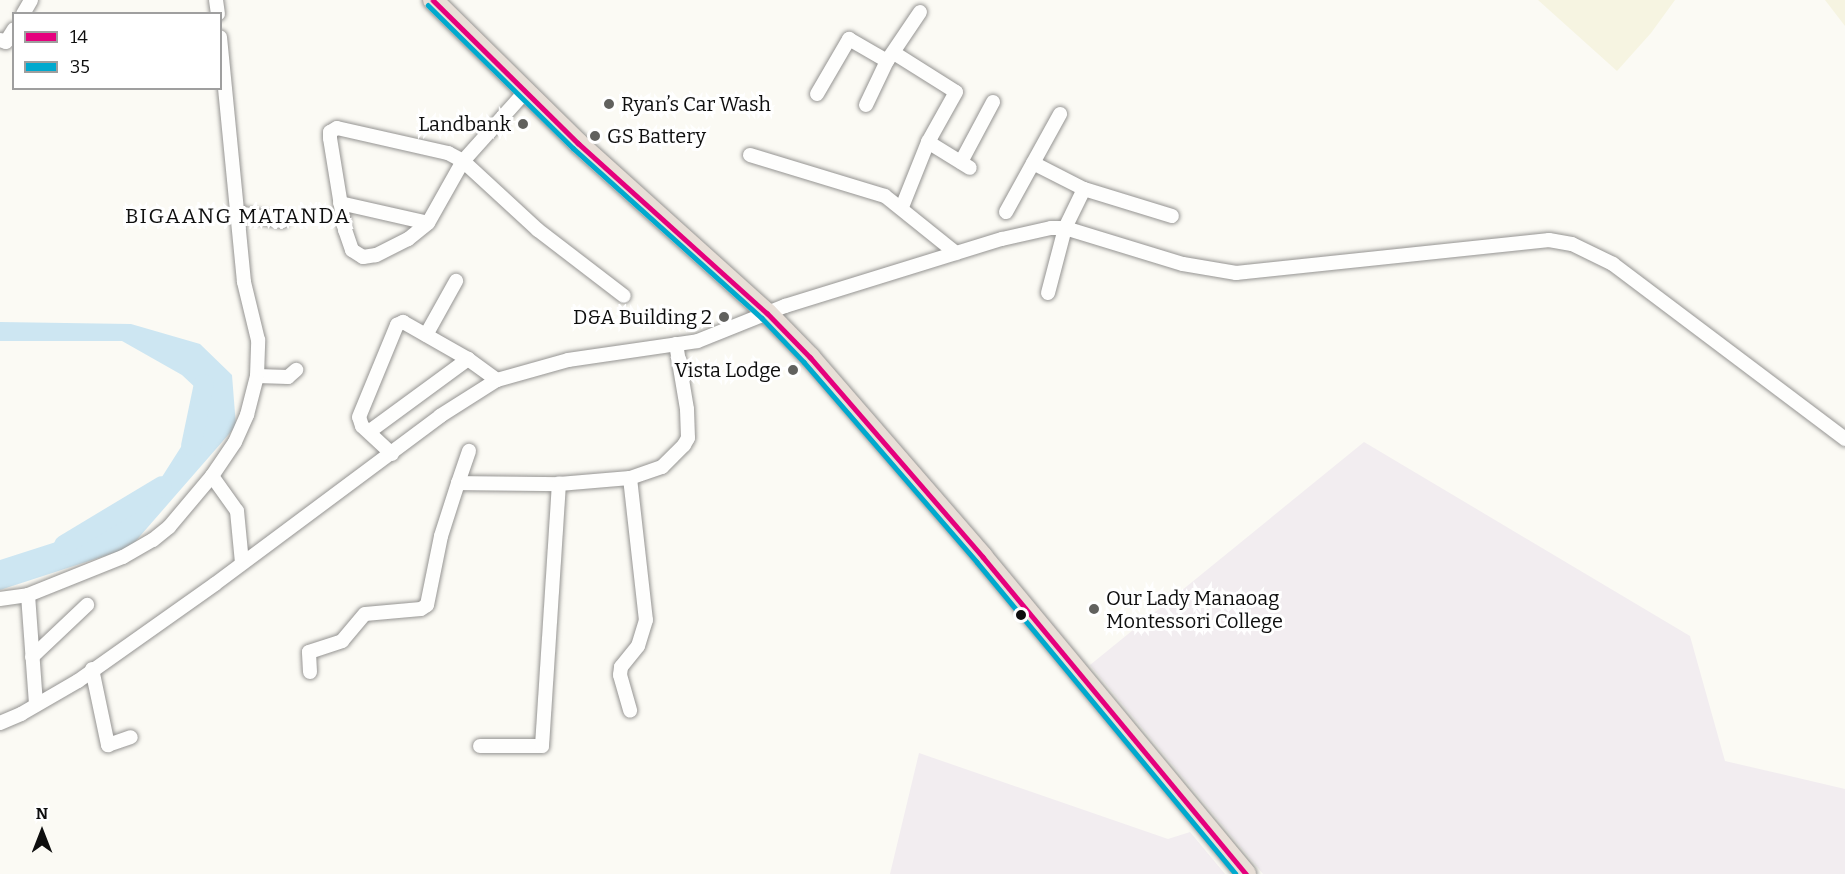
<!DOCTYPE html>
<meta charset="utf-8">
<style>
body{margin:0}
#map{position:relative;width:1845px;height:874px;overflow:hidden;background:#fbfaf4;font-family:Bitter,serif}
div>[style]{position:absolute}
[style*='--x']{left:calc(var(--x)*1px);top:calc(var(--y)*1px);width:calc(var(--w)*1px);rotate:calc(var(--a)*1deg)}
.industrial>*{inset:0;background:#f2edf0}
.farmland>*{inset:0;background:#f6f4e1}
.water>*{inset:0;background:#cde6f2}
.river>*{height:20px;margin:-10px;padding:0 10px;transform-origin:10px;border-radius:10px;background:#cde6f2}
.roads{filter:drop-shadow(0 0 2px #959492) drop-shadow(0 0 2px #959492)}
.minor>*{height:14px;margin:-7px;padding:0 7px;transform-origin:7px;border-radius:7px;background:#fefefd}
.highway>*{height:20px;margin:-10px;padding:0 10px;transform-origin:10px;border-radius:10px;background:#e8dfd7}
.bus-1>*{height:4.5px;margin:-2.25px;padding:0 2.25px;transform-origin:2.25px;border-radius:2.25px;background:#e5007d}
.bus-2>*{height:4.5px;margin:-2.25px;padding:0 2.25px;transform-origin:2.25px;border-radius:2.25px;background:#00a9ce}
.dots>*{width:16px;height:16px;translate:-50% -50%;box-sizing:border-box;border:3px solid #fff;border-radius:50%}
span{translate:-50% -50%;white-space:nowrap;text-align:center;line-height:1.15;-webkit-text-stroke:6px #fff;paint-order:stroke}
.poi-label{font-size:20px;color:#0e0e0e}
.left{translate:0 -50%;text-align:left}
.right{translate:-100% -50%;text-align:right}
.neighbourhood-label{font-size:21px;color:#0e0e0e;letter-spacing:1.5px}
.legend{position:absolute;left:12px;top:12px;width:210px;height:78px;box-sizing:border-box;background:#fff;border:2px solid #9f9f9f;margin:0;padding:8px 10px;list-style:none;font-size:18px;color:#0e0e0e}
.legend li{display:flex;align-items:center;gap:12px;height:30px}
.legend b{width:30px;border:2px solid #9f9f9f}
.north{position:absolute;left:12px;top:802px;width:60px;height:60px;-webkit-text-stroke:4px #fff;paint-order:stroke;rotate:0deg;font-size:16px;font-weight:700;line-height:24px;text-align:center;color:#0e0e0e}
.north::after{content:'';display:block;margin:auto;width:21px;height:27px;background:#0e0e0e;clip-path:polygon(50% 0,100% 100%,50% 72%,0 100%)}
</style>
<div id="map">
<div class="industrial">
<i style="clip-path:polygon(1364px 442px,1690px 636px,1725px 761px,1845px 789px,1845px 874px,1263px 874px,1090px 665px)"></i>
<i style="clip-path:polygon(919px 753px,1168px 839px,1190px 832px,1225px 874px,890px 874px)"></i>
</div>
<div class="farmland">
<i style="clip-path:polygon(1538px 0,1675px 0,1651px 33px,1617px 71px)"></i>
<i style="clip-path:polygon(1825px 0,1845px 0,1845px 26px)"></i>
</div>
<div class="water">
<i style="clip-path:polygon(0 322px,131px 324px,200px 344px,232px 375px,236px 426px,134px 543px,126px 549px,0 590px,0 560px,115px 523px,160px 480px,200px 417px,198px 390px,182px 375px,122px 341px,0 341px)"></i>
</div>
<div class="river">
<i style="--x:191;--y:446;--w:63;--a:-78.2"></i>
<i style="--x:64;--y:545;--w:114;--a:-31"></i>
</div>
<div class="roads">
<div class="minor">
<i style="--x:216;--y:0;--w:14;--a:82"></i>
<i style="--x:23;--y:14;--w:16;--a:-60"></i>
<i style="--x:0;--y:40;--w:6;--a:18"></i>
<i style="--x:6;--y:42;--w:15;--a:-58"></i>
<i style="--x:894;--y:53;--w:73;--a:32.2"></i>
<i style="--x:956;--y:92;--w:57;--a:119.2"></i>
<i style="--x:928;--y:142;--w:70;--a:111.8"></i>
<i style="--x:525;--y:92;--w:93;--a:131.9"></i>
<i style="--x:463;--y:161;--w:71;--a:119.4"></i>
<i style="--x:428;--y:223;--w:26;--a:141"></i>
<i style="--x:408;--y:239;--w:36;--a:153"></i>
<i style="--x:376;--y:255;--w:13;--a:171"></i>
<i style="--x:363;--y:257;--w:13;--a:-148"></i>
<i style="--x:352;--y:250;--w:21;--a:-109"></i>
<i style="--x:345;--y:230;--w:93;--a:-99.3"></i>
<i style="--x:330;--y:138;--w:6;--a:-90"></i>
<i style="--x:330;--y:132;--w:8;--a:-30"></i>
<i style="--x:337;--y:128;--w:114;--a:12.7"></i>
<i style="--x:448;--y:153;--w:17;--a:28"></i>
<i style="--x:463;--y:161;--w:102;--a:42.6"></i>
<i style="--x:538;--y:230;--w:108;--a:37.5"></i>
<i style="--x:817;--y:94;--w:64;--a:-59.8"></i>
<i style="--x:849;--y:39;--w:44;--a:30.1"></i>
<i style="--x:866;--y:105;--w:49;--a:-64.5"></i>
<i style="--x:887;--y:61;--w:59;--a:-56"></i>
<i style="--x:928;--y:142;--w:49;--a:31.8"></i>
<i style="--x:750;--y:155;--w:141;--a:16.9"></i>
<i style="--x:885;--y:196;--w:91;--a:38.8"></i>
<i style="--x:961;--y:162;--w:68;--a:-61.9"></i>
<i style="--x:1033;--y:163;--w:57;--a:27"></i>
<i style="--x:1084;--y:189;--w:92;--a:17.1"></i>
<i style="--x:340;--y:203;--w:90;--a:12.8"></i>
<i style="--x:1006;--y:212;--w:112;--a:-61.1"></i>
<i style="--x:238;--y:213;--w:45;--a:10.3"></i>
<i style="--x:1048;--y:293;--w:67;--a:-75.3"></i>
<i style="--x:1065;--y:228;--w:43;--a:-64"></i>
<i style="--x:426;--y:335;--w:62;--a:-60.9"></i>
<i style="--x:257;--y:376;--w:31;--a:2"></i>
<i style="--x:288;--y:377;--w:11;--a:-41"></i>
<i style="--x:370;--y:431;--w:122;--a:-36.3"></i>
<i style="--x:468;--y:359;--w:36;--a:36"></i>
<i style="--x:392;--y:454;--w:41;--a:-137"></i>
<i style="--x:362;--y:426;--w:9;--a:-108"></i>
<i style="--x:359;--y:417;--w:100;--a:-67.6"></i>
<i style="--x:397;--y:325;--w:7;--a:-27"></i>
<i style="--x:403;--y:322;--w:75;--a:29.6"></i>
<i style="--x:212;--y:476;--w:43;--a:54.5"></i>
<i style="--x:237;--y:511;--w:52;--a:84.5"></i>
<i style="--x:630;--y:478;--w:143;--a:83.6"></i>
<i style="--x:646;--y:620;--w:27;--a:107"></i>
<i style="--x:638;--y:646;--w:27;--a:129"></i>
<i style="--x:621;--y:667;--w:8;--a:97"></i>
<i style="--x:620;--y:675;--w:37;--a:74"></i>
<i style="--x:458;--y:483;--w:34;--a:-71"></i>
<i style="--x:28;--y:595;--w:110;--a:85.8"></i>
<i style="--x:0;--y:599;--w:28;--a:-8"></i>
<i style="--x:28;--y:595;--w:102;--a:-21.8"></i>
<i style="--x:123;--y:557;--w:34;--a:-30"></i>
<i style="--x:153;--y:540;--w:21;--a:-39"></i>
<i style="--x:169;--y:527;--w:67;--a:-49.9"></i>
<i style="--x:212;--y:476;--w:41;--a:-55.9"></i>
<i style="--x:235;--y:442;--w:30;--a:-66"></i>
<i style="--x:247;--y:415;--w:40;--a:-75.6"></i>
<i style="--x:257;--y:376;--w:36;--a:-88"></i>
<i style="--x:258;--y:340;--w:60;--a:-103.6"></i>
<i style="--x:244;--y:282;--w:246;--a:-95.6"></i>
<i style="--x:32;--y:657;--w:76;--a:-43.4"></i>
<i style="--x:92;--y:669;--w:78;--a:78.1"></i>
<i style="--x:108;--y:745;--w:24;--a:-19"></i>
<i style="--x:310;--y:672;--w:20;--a:-93"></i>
<i style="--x:309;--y:652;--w:35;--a:-18"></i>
<i style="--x:342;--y:641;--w:35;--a:-50"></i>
<i style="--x:365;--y:614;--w:56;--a:-5.1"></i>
<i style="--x:421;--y:609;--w:7;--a:-34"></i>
<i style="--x:427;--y:605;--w:70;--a:-78.5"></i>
<i style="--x:441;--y:536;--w:56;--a:-72.2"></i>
<i style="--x:458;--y:483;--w:101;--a:0.6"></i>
<i style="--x:0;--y:723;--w:23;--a:-23"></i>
<i style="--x:21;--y:714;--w:66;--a:-30.1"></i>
<i style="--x:78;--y:681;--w:168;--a:-35.3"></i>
<i style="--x:215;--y:584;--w:281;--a:-36.7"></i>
<i style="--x:440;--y:416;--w:67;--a:-32.3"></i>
<i style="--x:497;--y:380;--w:74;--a:-15.7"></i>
<i style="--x:568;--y:360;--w:131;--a:-8.3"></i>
<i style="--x:698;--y:341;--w:94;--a:-21.9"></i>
<i style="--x:785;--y:306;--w:227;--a:-17.2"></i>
<i style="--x:1002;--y:239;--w:50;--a:-12.7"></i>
<i style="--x:1051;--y:228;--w:14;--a:0"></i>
<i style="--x:1065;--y:228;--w:123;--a:17"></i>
<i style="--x:1183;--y:264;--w:54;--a:9.6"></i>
<i style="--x:1236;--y:273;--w:315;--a:-6"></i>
<i style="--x:1549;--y:240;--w:23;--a:10"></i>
<i style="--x:1572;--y:244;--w:46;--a:26"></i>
<i style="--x:1613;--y:264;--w:291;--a:37"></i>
<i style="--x:480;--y:746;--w:62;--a:0"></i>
<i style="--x:542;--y:746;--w:263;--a:-86.3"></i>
<i style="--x:559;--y:484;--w:71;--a:-4.8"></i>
<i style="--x:630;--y:478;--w:34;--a:-19"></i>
<i style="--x:662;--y:467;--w:31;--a:-45"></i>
<i style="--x:684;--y:445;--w:8;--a:-60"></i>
<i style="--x:688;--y:438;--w:29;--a:-92"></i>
<i style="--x:687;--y:409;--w:66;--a:-99.6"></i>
</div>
<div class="highway">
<i style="--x:433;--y:0;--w:204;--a:44.6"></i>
<i style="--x:578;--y:143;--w:254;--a:42"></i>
<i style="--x:767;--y:313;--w:62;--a:45.7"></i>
<i style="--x:810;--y:357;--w:264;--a:49.1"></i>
<i style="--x:983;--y:557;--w:412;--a:50.3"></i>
</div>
</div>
<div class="bus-1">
<i style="--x:433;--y:0;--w:204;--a:44.6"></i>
<i style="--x:578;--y:143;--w:254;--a:42"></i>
<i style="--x:767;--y:313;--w:62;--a:45.7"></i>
<i style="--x:810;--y:357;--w:264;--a:49.1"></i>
<i style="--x:983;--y:557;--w:412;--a:50.3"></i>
</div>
<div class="bus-2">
<i style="--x:428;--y:5;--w:204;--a:44.6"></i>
<i style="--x:573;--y:148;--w:254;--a:42"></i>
<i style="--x:762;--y:318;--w:61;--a:46.3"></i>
<i style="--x:804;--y:362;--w:264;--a:49.1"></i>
<i style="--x:977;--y:562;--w:405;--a:50.3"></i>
</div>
<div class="dots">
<i style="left:609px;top:104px;background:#61615e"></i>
<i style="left:523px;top:124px;background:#61615e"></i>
<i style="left:595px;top:136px;background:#61615e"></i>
<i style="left:724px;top:317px;background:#61615e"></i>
<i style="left:793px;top:370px;background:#61615e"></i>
<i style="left:1094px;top:609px;background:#61615e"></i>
<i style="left:1021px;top:615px;background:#0e0e0e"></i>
</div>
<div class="poi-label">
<span class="left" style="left:621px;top:104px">Ryan’s Car Wash</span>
<span class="right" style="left:511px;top:124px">Landbank</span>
<span class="left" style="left:607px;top:136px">GS Battery</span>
<span class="right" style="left:712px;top:317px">D&amp;A Building 2</span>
<span class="right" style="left:781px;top:370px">Vista Lodge</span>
<span class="left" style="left:1106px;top:610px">Our Lady Manaoag<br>Montessori College</span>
</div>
<div class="neighbourhood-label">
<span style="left:238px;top:216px">BIGAANG MATANDA</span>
</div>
<ul class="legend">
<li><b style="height:8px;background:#e5007d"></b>14</li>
<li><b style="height:8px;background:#00a9ce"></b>35</li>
</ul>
<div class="north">N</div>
</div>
